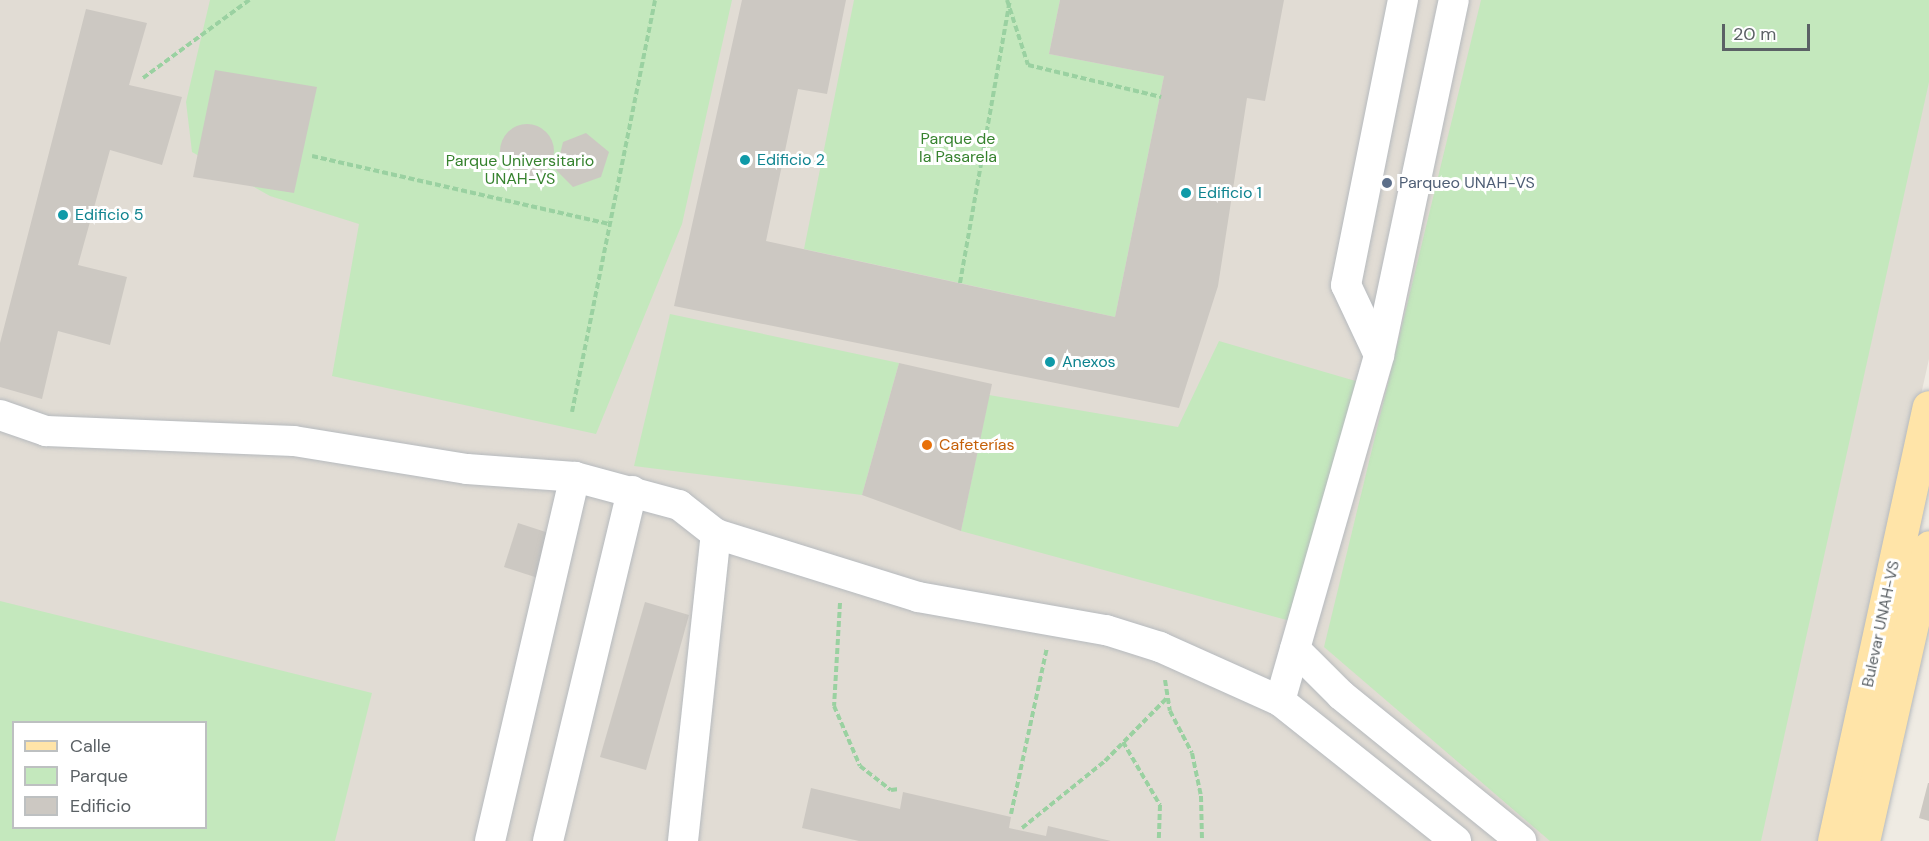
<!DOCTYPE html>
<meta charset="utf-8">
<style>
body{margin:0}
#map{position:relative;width:1929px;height:841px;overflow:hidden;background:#efebe3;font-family:"DM Sans",sans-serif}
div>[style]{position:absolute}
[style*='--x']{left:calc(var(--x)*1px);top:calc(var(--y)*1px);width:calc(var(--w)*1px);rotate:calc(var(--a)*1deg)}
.education>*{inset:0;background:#e1dcd4}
.green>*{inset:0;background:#c4e8bd}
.building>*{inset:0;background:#ccc8c2}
.round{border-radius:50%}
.path>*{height:4px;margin-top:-2px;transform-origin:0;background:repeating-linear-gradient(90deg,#9ad1a1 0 6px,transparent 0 9px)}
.roads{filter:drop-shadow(0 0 2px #b6babe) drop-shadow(0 0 2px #b6babe)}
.minor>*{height:30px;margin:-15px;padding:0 15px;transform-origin:15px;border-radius:15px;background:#fff}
.major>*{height:33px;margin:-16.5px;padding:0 16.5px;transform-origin:16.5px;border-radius:16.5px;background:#ffe4a8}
.dots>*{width:16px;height:16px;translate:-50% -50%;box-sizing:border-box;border:3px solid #fff;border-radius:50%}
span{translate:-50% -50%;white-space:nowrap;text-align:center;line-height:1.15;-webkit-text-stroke:6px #fff;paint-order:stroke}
.park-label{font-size:16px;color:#36822e}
.culture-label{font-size:16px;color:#0d838f}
.left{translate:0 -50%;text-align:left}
.service-label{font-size:16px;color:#4e5e75}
.food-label{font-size:16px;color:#c56008}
.street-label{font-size:16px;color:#5b6165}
.legend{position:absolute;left:12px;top:721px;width:195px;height:108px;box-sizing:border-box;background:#fff;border:2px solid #bdc0c1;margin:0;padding:8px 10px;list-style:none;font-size:18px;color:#5b6165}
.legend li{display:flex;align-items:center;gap:12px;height:30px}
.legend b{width:30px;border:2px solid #bdc0c1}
.scale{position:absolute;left:1722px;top:24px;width:88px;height:27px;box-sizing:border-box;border:3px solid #5b6165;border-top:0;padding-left:8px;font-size:18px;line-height:21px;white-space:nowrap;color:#5b6165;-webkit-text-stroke:4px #fff;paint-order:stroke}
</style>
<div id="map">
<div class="education">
<i style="clip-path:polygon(evenodd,0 0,1929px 0,1929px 359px,1821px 841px,0 841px,0 0,14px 722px,206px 722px,206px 828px,14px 828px,14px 722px)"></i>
</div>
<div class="green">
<i style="clip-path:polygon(210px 0,732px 0,682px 224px,596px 434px,332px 376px,359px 224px,270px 196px,192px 152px,186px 102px)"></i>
<i style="clip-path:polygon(854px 0,1060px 0,1049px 54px,1164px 76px,1115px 317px,804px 249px)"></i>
<i style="clip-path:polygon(1481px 0,1929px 0,1929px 82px,1761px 841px,1550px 841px,1324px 647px)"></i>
<i style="clip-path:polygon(670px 314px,899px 363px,862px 495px,634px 466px)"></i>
<i style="clip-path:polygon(1219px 341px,1359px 382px,1294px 622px,961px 531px,989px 395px,1178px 427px)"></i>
<i style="clip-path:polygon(evenodd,0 601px,372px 693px,335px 841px,0 841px,0 601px,14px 722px,206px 722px,206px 828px,14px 828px,14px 722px)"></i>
</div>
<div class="building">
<i style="clip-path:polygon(742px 0,846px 0,827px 94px,798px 89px,766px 241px,1115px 317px,1164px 76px,1049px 54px,1060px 0,1284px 0,1265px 101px,1247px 98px,1218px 286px,1179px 408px,674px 306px)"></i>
<i style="clip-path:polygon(86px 9px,147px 23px,129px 85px,182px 97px,162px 165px,110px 150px,78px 265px,127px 277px,110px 345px,58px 331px,42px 399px,0 387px,0 343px)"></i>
<i style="clip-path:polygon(215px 70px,317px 87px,294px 193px,193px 177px)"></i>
<i class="round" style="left:500px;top:124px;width:54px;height:54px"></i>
<i style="clip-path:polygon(586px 133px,609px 152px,601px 177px,573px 187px,556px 170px,563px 142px)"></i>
<i style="clip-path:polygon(899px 363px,992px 384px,961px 531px,862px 495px)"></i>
<i style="clip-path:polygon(518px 523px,555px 535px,541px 579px,504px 567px)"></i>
<i style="clip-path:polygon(645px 602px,689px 615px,646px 770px,600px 757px)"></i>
<i style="clip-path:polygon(1928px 783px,1929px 783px,1929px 821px,1919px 818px)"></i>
<i style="clip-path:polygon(811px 788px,900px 809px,903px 792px,1011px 817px,1009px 828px,1046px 836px,1048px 826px,1111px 841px,859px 841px,802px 828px)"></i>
</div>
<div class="path">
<i style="--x:1007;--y:0;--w:68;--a:72.1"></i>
<i style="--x:1028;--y:65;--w:137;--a:13.5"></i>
<i style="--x:143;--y:78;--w:132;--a:-36.3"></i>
<i style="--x:312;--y:156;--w:306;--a:12.9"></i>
<i style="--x:960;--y:283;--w:287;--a:-80"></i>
<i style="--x:572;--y:412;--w:420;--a:-78.6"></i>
<i style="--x:840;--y:603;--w:103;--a:93.3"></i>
<i style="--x:834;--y:706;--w:65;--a:66.6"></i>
<i style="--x:860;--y:766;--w:39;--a:38"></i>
<i style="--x:891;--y:790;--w:8;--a:-7"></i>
<i style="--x:1165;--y:680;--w:31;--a:81"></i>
<i style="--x:1170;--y:711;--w:47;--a:62.4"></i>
<i style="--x:1192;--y:753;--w:44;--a:78.2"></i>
<i style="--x:1201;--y:796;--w:45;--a:88.7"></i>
<i style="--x:1123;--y:742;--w:73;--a:59.6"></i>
<i style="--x:1160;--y:805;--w:36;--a:92"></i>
<i style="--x:1011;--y:814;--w:170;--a:-77.8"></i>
<i style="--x:1022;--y:828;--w:107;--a:-38.9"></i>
<i style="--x:1105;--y:761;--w:88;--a:-45.5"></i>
</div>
<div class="roads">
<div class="minor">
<i style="--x:1379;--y:355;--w:77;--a:-115.2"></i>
<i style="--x:1346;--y:285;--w:291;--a:-78.7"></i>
<i style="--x:0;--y:415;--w:49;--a:19.2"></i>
<i style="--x:46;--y:431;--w:248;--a:2.3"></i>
<i style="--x:294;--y:441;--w:175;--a:9.2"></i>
<i style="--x:467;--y:469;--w:108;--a:4.2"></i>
<i style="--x:575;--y:477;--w:108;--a:15.1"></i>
<i style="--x:679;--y:505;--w:47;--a:38.1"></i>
<i style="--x:716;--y:534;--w:212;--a:17.3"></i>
<i style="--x:918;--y:597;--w:191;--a:10"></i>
<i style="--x:1106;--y:630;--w:57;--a:17.5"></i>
<i style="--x:1160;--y:647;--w:132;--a:24.2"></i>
<i style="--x:1280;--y:701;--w:225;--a:38.5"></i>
<i style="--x:1295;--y:649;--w:65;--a:45"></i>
<i style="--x:1341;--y:695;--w:232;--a:39"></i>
<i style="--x:1280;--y:701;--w:360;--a:-74"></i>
<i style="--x:1379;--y:355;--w:363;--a:-78.1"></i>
<i style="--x:490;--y:841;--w:374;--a:-76.9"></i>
<i style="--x:548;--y:841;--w:360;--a:-76.5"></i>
<i style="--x:683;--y:841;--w:309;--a:-83.9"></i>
</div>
<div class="major">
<i style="--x:1834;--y:841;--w:444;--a:-77.7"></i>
<i style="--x:1863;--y:841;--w:301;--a:-77.3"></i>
</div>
</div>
<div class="dots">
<i style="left:745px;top:160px;background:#0f9aa8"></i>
<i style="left:1387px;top:183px;background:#5c6f8a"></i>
<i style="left:1186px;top:193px;background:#0f9aa8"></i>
<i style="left:63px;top:215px;background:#0f9aa8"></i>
<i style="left:1050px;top:362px;background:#0f9aa8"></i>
<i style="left:927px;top:445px;background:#e8710a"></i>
</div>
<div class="park-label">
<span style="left:958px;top:148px">Parque de<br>la Pasarela</span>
<span style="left:520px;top:170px">Parque Universitario<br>UNAH-VS</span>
</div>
<div class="culture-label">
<span class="left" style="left:757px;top:160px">Edificio 2</span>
<span class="left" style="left:1198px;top:193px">Edificio 1</span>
<span class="left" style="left:75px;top:215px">Edificio 5</span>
<span class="left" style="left:1062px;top:362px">Anexos</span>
</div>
<div class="service-label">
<span class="left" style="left:1399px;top:183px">Parqueo UNAH-VS</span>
</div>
<div class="food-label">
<span class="left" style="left:939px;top:445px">Cafeterías</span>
</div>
<div class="street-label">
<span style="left:1881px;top:624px;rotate:-78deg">Bulevar UNAH-VS</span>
</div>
<ul class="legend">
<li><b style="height:8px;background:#ffe4a8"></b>Calle</li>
<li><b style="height:16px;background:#c4e8bd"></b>Parque</li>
<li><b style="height:16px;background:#ccc8c2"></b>Edificio</li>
</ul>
<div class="scale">20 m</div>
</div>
